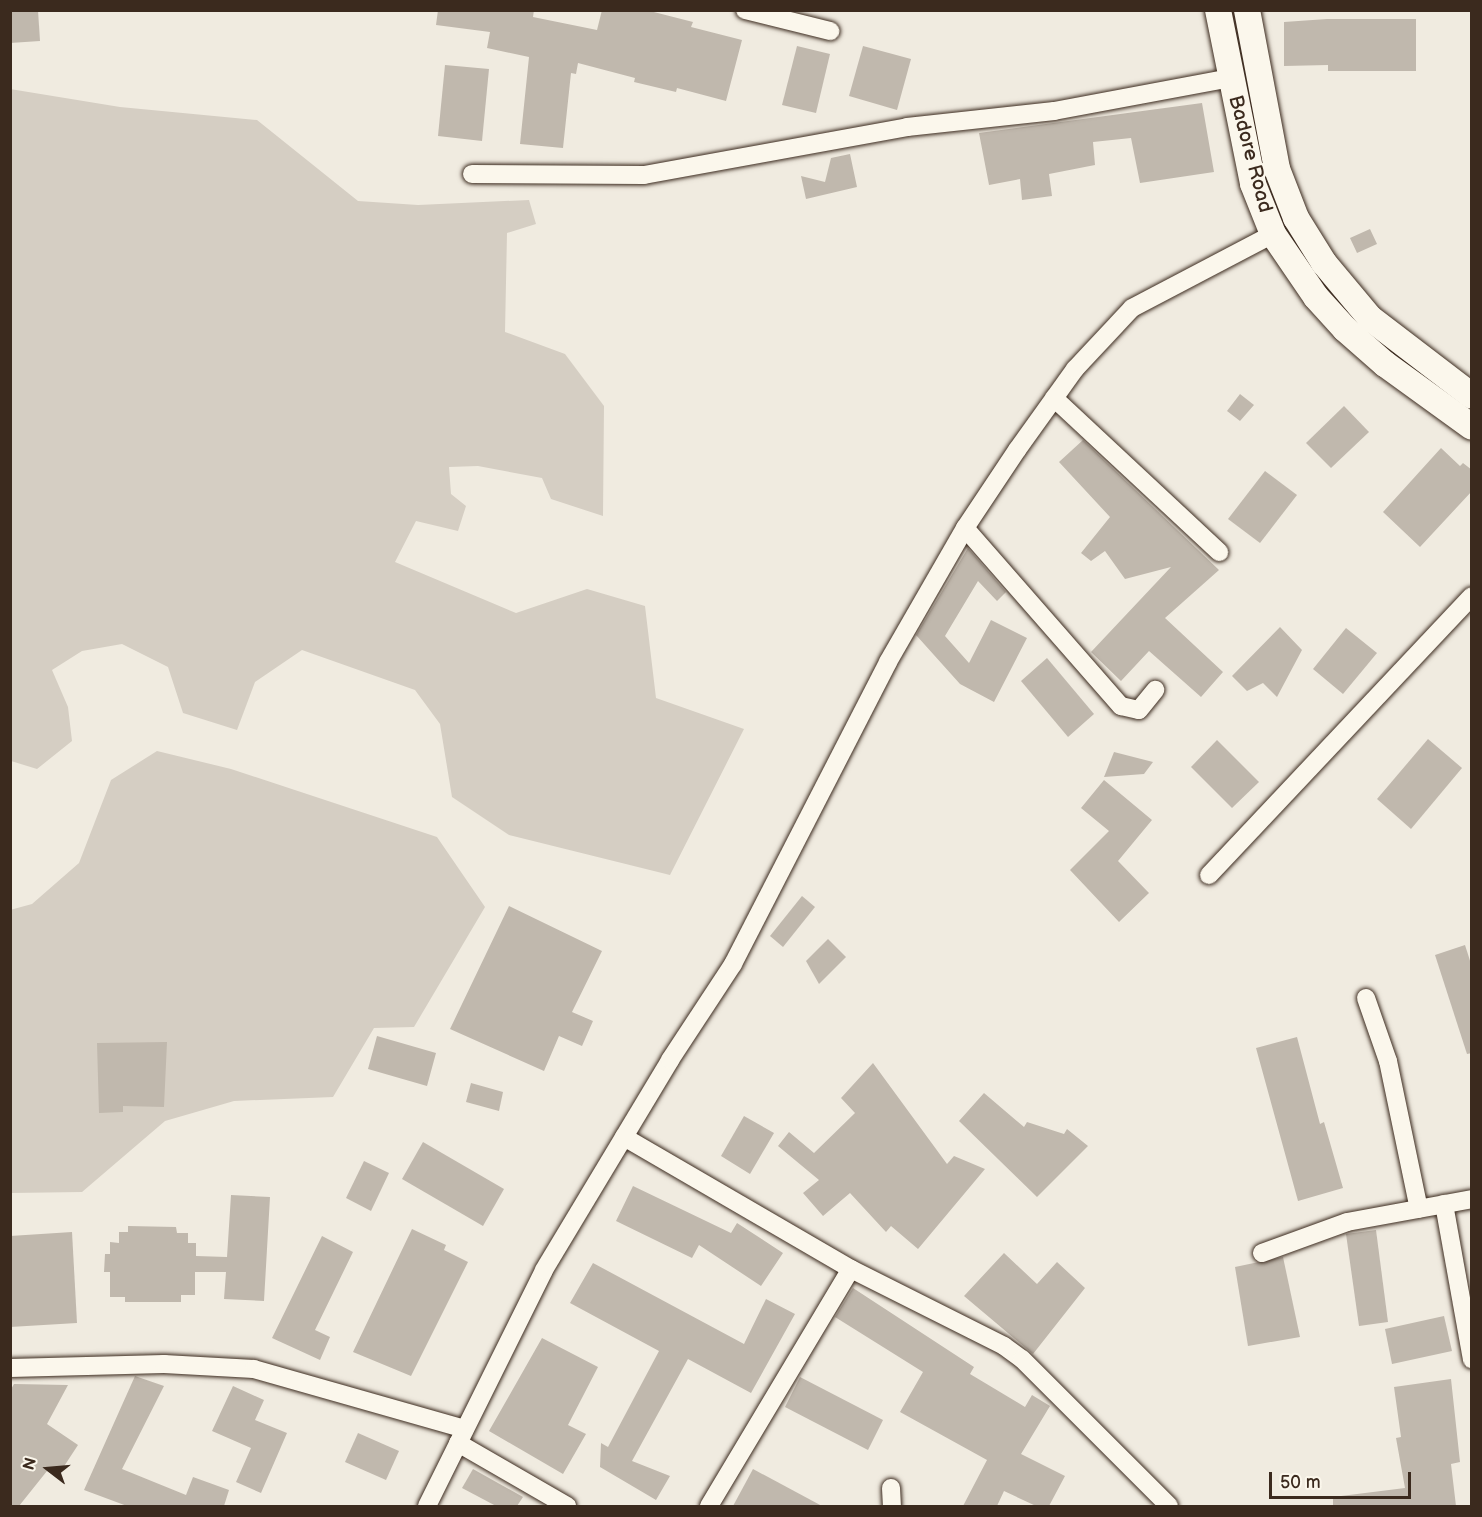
<!DOCTYPE html>
<style>
body{margin:0}
#map{position:relative;width:1482px;height:1517px;overflow:hidden;background:#f0ebe0;font-family:"Balsamiq Sans",sans-serif}
div>[style]{position:absolute}
[style*='--x']{left:calc(var(--x)*1px);top:calc(var(--y)*1px);width:calc(var(--w)*1px);rotate:calc(var(--a)*1deg)}
.green>*{inset:0;background:#d5cec3}
.building>*{inset:0;background:#c0b8ad}
.roads{filter:drop-shadow(0 0 2px #3b2a1e) drop-shadow(0 0 2px #3b2a1e)}
.minor>*{height:18px;margin:-9px;padding:0 9px;transform-origin:9px;border-radius:9px;background:#fbf7ec}
.secondary>*{height:26px;margin:-13px;padding:0 13px;transform-origin:13px;border-radius:13px;background:#fbf7ec}
span{translate:-50% -50%;white-space:nowrap;text-align:center;line-height:1.15;-webkit-text-stroke:5px #fbf7ec;paint-order:stroke}
.street-label{font-size:20px;color:#3b2a1e}
.frame{position:absolute;inset:0;border:12px solid #3b2a1e;pointer-events:none}
.north{position:absolute;left:18px;top:1439px;width:60px;height:60px;-webkit-text-stroke:4px #fbf7ec;paint-order:stroke;rotate:286deg;font-size:16px;font-weight:700;line-height:24px;text-align:center;color:#3b2a1e}
.north::after{content:'';display:block;margin:auto;width:21px;height:27px;background:#3b2a1e;clip-path:polygon(50% 0,100% 100%,50% 72%,0 100%)}
.scale{position:absolute;left:1269px;top:1472px;width:142px;height:27px;box-sizing:border-box;border:3px solid #3b2a1e;border-top:0;padding-left:8px;font-size:18px;line-height:21px;white-space:nowrap;color:#3b2a1e;-webkit-text-stroke:4px #fbf7ec;paint-order:stroke}
</style>
<div id="map">
<div class="green">
<i style="clip-path:polygon(10px 89px,120px 107px,257px 120px,358px 201px,418px 205px,529px 200px,536px 224px,507px 233px,505px 332px,565px 354px,604px 406px,603px 516px,551px 499px,542px 478px,478px 466px,449px 467px,451px 494px,466px 506px,458px 531px,416px 521px,395px 562px,516px 613px,587px 589px,645px 606px,656px 698px,744px 729px,670px 875px,509px 835px,452px 797px,440px 724px,415px 690px,302px 650px,255px 682px,237px 730px,183px 713px,168px 667px,122px 644px,82px 651px,52px 670px,68px 707px,72px 741px,37px 769px,11px 761px)"></i>
<i style="clip-path:polygon(157px 751px,231px 769px,437px 837px,485px 907px,414px 1027px,374px 1028px,333px 1097px,234px 1101px,165px 1121px,82px 1192px,11px 1193px,10px 910px,32px 904px,79px 863px,111px 780px)"></i>
</div>
<div class="building">
<i style="clip-path:polygon(10px 10px,38px 10px,40px 41px,10px 43px)"></i>
<i style="clip-path:polygon(438px 10px,534px 10px,533px 17px,597px 30px,602px 10px,646px 10px,693px 22px,691px 27px,742px 40px,726px 101px,677px 88px,676px 92px,634px 82px,635px 78px,578px 63px,576px 74px,571px 73px,563px 148px,520px 144px,529px 57px,487px 48px,490px 32px,436px 25px)"></i>
<i style="clip-path:polygon(1327px 19px,1416px 19px,1416px 71px,1328px 71px,1328px 65px,1284px 66px,1284px 22px)"></i>
<i style="clip-path:polygon(797px 46px,830px 54px,816px 113px,782px 105px)"></i>
<i style="clip-path:polygon(863px 46px,911px 59px,897px 110px,849px 96px)"></i>
<i style="clip-path:polygon(445px 65px,489px 69px,482px 141px,438px 136px)"></i>
<i style="clip-path:polygon(1202px 103px,1214px 172px,1140px 183px,1131px 138px,1093px 142px,1095px 165px,1049px 174px,1052px 196px,1022px 200px,1020px 179px,989px 185px,979px 133px)"></i>
<i style="clip-path:polygon(850px 154px,857px 187px,806px 199px,801px 176px,825px 182px,831px 158px)"></i>
<i style="clip-path:polygon(1370px 229px,1377px 244px,1357px 253px,1350px 238px)"></i>
<i style="clip-path:polygon(1240px 394px,1254px 405px,1240px 421px,1227px 411px)"></i>
<i style="clip-path:polygon(1344px 406px,1369px 432px,1331px 468px,1306px 443px)"></i>
<i style="clip-path:polygon(1083px 440px,1219px 570px,1165px 618px,1223px 672px,1201px 697px,1149px 651px,1121px 681px,1091px 652px,1171px 567px,1125px 579px,1105px 551px,1091px 561px,1081px 553px,1110px 517px,1059px 462px)"></i>
<i style="clip-path:polygon(1441px 448px,1460px 466px,1463px 463px,1472px 470px,1472px 491px,1420px 547px,1383px 512px)"></i>
<i style="clip-path:polygon(1265px 471px,1297px 495px,1260px 543px,1228px 519px)"></i>
<i style="clip-path:polygon(968px 548px,1006px 592px,997px 601px,978px 581px,945px 636px,969px 663px,991px 620px,1027px 638px,994px 702px,960px 684px,916px 635px)"></i>
<i style="clip-path:polygon(1280px 627px,1302px 650px,1277px 697px,1263px 683px,1247px 691px,1232px 676px)"></i>
<i style="clip-path:polygon(1346px 628px,1377px 653px,1343px 694px,1313px 669px)"></i>
<i style="clip-path:polygon(1047px 658px,1094px 714px,1068px 737px,1021px 681px)"></i>
<i style="clip-path:polygon(1428px 739px,1462px 768px,1411px 829px,1377px 799px)"></i>
<i style="clip-path:polygon(1217px 740px,1259px 782px,1232px 808px,1191px 767px)"></i>
<i style="clip-path:polygon(1114px 752px,1153px 762px,1144px 774px,1104px 777px)"></i>
<i style="clip-path:polygon(1104px 780px,1152px 820px,1118px 861px,1149px 893px,1119px 922px,1070px 870px,1109px 831px,1081px 808px)"></i>
<i style="clip-path:polygon(802px 896px,815px 907px,783px 947px,770px 936px)"></i>
<i style="clip-path:polygon(509px 906px,602px 951px,572px 1012px,593px 1021px,582px 1046px,559px 1036px,544px 1071px,450px 1029px)"></i>
<i style="clip-path:polygon(828px 939px,846px 957px,819px 984px,806px 961px)"></i>
<i style="clip-path:polygon(1465px 945px,1472px 967px,1472px 1053px,1467px 1054px,1435px 955px)"></i>
<i style="clip-path:polygon(377px 1036px,436px 1053px,427px 1086px,368px 1069px)"></i>
<i style="clip-path:polygon(1297px 1037px,1320px 1124px,1324px 1122px,1343px 1188px,1298px 1201px,1256px 1048px)"></i>
<i style="clip-path:polygon(167px 1042px,164px 1107px,123px 1106px,123px 1112px,99px 1113px,97px 1043px)"></i>
<i style="clip-path:polygon(873px 1063px,947px 1164px,954px 1156px,985px 1169px,918px 1249px,891px 1226px,886px 1232px,850px 1193px,823px 1216px,803px 1193px,819px 1180px,778px 1146px,789px 1132px,814px 1153px,855px 1113px,841px 1098px)"></i>
<i style="clip-path:polygon(471px 1083px,503px 1092px,499px 1111px,466px 1102px)"></i>
<i style="clip-path:polygon(984px 1093px,1024px 1127px,1027px 1122px,1064px 1134px,1067px 1129px,1088px 1146px,1037px 1197px,959px 1121px)"></i>
<i style="clip-path:polygon(744px 1116px,774px 1133px,750px 1174px,721px 1156px)"></i>
<i style="clip-path:polygon(423px 1142px,504px 1189px,483px 1226px,402px 1179px)"></i>
<i style="clip-path:polygon(364px 1161px,389px 1173px,371px 1211px,346px 1198px)"></i>
<i style="clip-path:polygon(633px 1186px,731px 1233px,737px 1223px,783px 1253px,761px 1286px,699px 1245px,692px 1258px,616px 1221px)"></i>
<i style="clip-path:polygon(231px 1195px,270px 1197px,264px 1301px,224px 1299px,226px 1272px,195px 1272px,195px 1295px,181px 1295px,181px 1302px,125px 1302px,125px 1297px,110px 1297px,110px 1272px,104px 1272px,105px 1254px,110px 1254px,110px 1242px,119px 1243px,119px 1232px,128px 1232px,128px 1226px,176px 1227px,177px 1233px,188px 1233px,188px 1243px,196px 1243px,196px 1256px,227px 1257px)"></i>
<i style="clip-path:polygon(412px 1229px,446px 1245px,444px 1250px,468px 1262px,411px 1376px,353px 1352px)"></i>
<i style="clip-path:polygon(1376px 1230px,1388px 1322px,1359px 1326px,1346px 1234px)"></i>
<i style="clip-path:polygon(72px 1232px,77px 1323px,10px 1327px,10px 1236px)"></i>
<i style="clip-path:polygon(322px 1236px,353px 1252px,315px 1330px,330px 1337px,320px 1360px,272px 1338px)"></i>
<i style="clip-path:polygon(1004px 1253px,1037px 1284px,1057px 1262px,1085px 1288px,1033px 1354px,964px 1296px)"></i>
<i style="clip-path:polygon(1283px 1257px,1300px 1337px,1248px 1346px,1235px 1267px)"></i>
<i style="clip-path:polygon(593px 1263px,744px 1344px,766px 1299px,795px 1314px,751px 1393px,688px 1359px,632px 1461px,670px 1476px,656px 1500px,600px 1467px,601px 1443px,608px 1447px,659px 1351px,570px 1303px)"></i>
<i style="clip-path:polygon(853px 1288px,974px 1367px,970px 1374px,1025px 1407px,1032px 1395px,1050px 1406px,1021px 1454px,1065px 1476px,1049px 1506px,1036px 1506px,1004px 1491px,997px 1506px,963px 1506px,987px 1460px,900px 1412px,923px 1372px,835px 1317px)"></i>
<i style="clip-path:polygon(1444px 1316px,1452px 1351px,1392px 1364px,1385px 1329px)"></i>
<i style="clip-path:polygon(542px 1338px,598px 1367px,568px 1425px,586px 1434px,563px 1474px,489px 1431px)"></i>
<i style="clip-path:polygon(135px 1376px,164px 1386px,122px 1469px,186px 1495px,193px 1477px,229px 1490px,224px 1506px,127px 1506px,84px 1490px)"></i>
<i style="clip-path:polygon(800px 1377px,883px 1420px,868px 1450px,785px 1407px)"></i>
<i style="clip-path:polygon(1451px 1379px,1460px 1462px,1451px 1464px,1456px 1506px,1333px 1506px,1333px 1497px,1405px 1488px,1396px 1438px,1401px 1437px,1394px 1387px)"></i>
<i style="clip-path:polygon(14px 1384px,68px 1385px,47px 1424px,78px 1445px,57px 1477px,47px 1471px,19px 1506px,10px 1506px,10px 1391px)"></i>
<i style="clip-path:polygon(233px 1386px,264px 1400px,255px 1420px,287px 1433px,261px 1493px,236px 1482px,251px 1448px,212px 1431px)"></i>
<i style="clip-path:polygon(358px 1433px,399px 1451px,386px 1480px,345px 1462px)"></i>
<i style="clip-path:polygon(473px 1469px,523px 1497px,517px 1506px,496px 1506px,462px 1488px)"></i>
<i style="clip-path:polygon(753px 1469px,822px 1506px,733px 1506px)"></i>
</div>
<div class="roads">
<div class="minor">
<i style="--x:745;--y:10;--w:88;--a:13.9"></i>
<i style="--x:472;--y:174;--w:172;--a:0.3"></i>
<i style="--x:644;--y:175;--w:267;--a:-10.3"></i>
<i style="--x:907;--y:127;--w:148;--a:-6.2"></i>
<i style="--x:1054;--y:111;--w:179;--a:-10.6"></i>
<i style="--x:1054;--y:398;--w:226;--a:43"></i>
<i style="--x:965;--y:528;--w:237;--a:48.8"></i>
<i style="--x:1121;--y:706;--w:18;--a:13"></i>
<i style="--x:1139;--y:710;--w:26;--a:-51"></i>
<i style="--x:1209;--y:875;--w:383;--a:-46.7"></i>
<i style="--x:1366;--y:998;--w:67;--a:70.8"></i>
<i style="--x:1388;--y:1061;--w:151;--a:78.2"></i>
<i style="--x:624;--y:1137;--w:263;--a:30.2"></i>
<i style="--x:851;--y:1269;--w:171;--a:26.7"></i>
<i style="--x:1004;--y:1346;--w:22;--a:36"></i>
<i style="--x:1022;--y:1359;--w:208;--a:45"></i>
<i style="--x:1444;--y:1204;--w:158;--a:79.8"></i>
<i style="--x:1262;--y:1253;--w:90;--a:-20"></i>
<i style="--x:1347;--y:1222;--w:127;--a:-10.4"></i>
<i style="--x:10;--y:1368;--w:154;--a:-1.5"></i>
<i style="--x:164;--y:1364;--w:90;--a:3.2"></i>
<i style="--x:254;--y:1369;--w:219;--a:15.9"></i>
<i style="--x:458;--y:1443;--w:126;--a:30"></i>
<i style="--x:891;--y:1488;--w:18;--a:87"></i>
<i style="--x:427;--y:1506;--w:263;--a:-63.6"></i>
<i style="--x:544;--y:1270;--w:245;--a:-59"></i>
<i style="--x:670;--y:1060;--w:115;--a:-56.7"></i>
<i style="--x:733;--y:964;--w:339;--a:-62.8"></i>
<i style="--x:888;--y:662;--w:155;--a:-60.1"></i>
<i style="--x:965;--y:528;--w:94;--a:-56.3"></i>
<i style="--x:1017;--y:450;--w:100;--a:-54.4"></i>
<i style="--x:1075;--y:369;--w:83;--a:-46.9"></i>
<i style="--x:1132;--y:308;--w:159;--a:-27.7"></i>
<i style="--x:709;--y:1506;--w:276;--a:-59.1"></i>
</div>
<div class="secondary">
<i style="--x:1218;--y:10;--w:177;--a:78.6"></i>
<i style="--x:1253;--y:184;--w:54;--a:68.2"></i>
<i style="--x:1273;--y:234;--w:76;--a:55.7"></i>
<i style="--x:1316;--y:297;--w:43;--a:47.8"></i>
<i style="--x:1345;--y:329;--w:53;--a:41.2"></i>
<i style="--x:1385;--y:364;--w:107;--a:35.9"></i>
<i style="--x:1247;--y:10;--w:162;--a:79.3"></i>
<i style="--x:1277;--y:169;--w:53;--a:68.8"></i>
<i style="--x:1296;--y:218;--w:53;--a:58.1"></i>
<i style="--x:1324;--y:263;--w:72;--a:50.1"></i>
<i style="--x:1370;--y:318;--w:128;--a:37.4"></i>
</div>
</div>
<div class="street-label">
<span style="left:1250px;top:154px;rotate:75deg">Badore Road</span>
</div>
<div class="frame"></div>
<div class="north">N</div>
<div class="scale">50 m</div>
</div>
